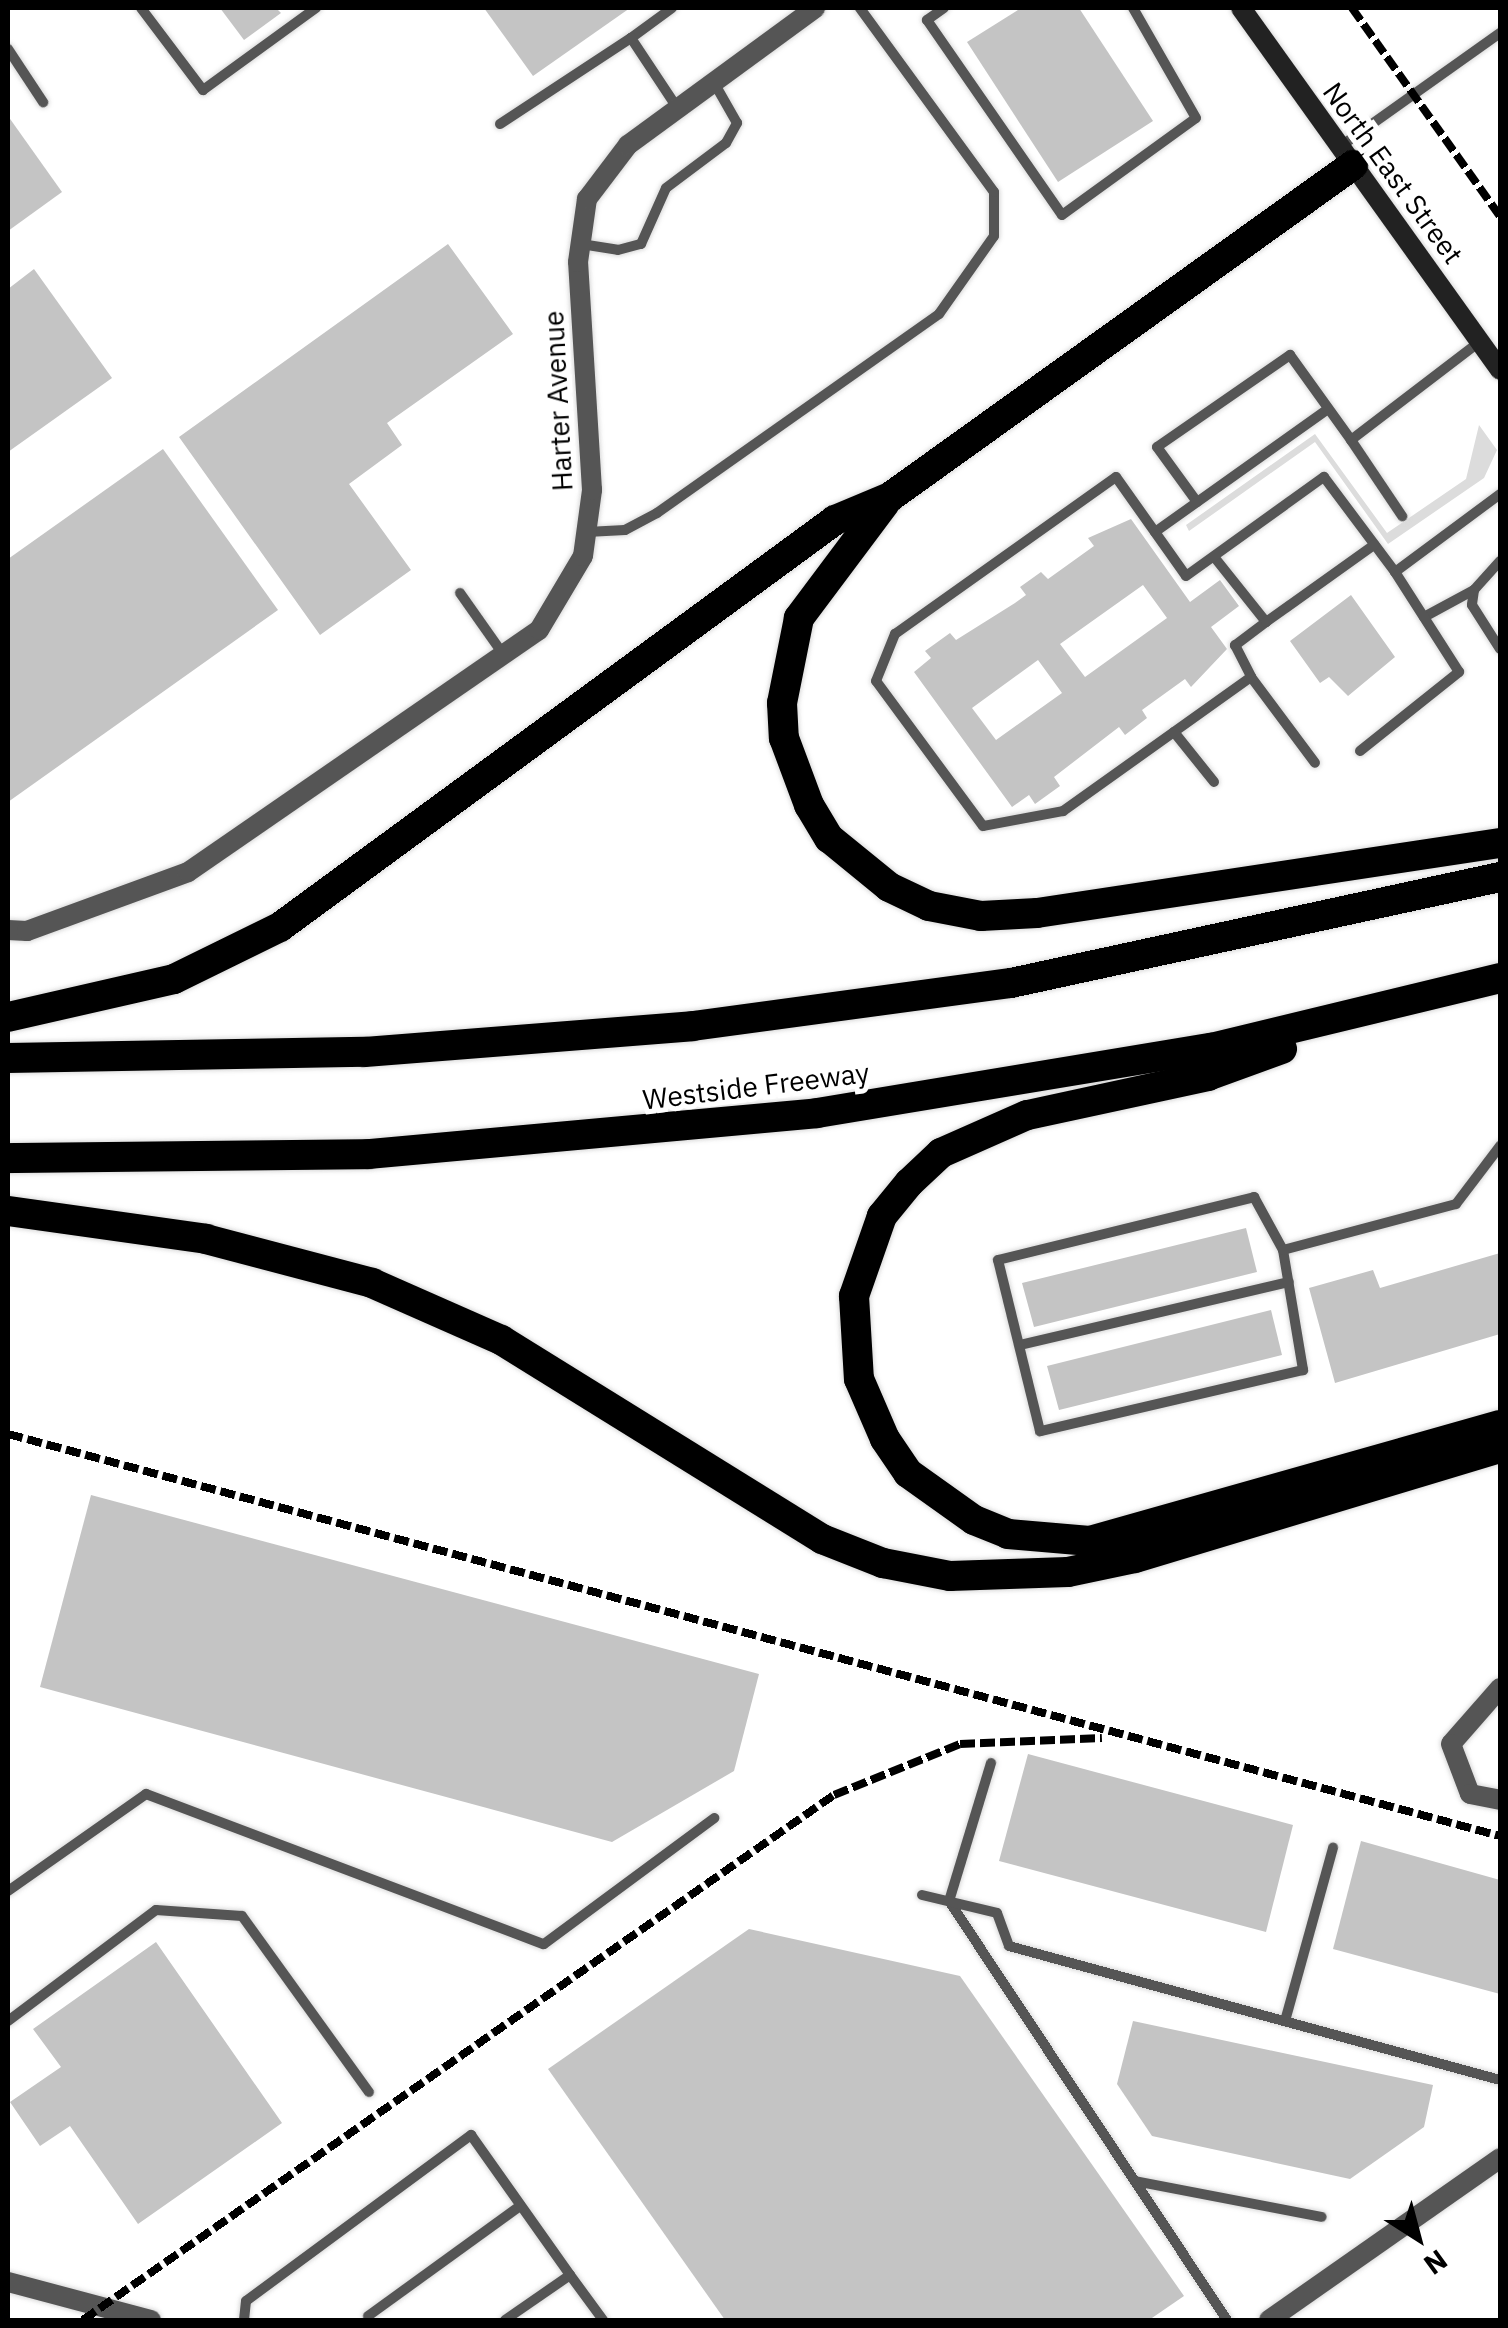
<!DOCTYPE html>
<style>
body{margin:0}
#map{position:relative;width:1508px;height:2328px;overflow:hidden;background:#fff;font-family:"IBM Plex Sans",sans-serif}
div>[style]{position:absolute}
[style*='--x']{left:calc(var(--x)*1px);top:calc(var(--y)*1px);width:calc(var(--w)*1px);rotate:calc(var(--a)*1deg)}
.green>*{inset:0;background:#dcdcdc}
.building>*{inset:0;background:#c4c4c4}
.roads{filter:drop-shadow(0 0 2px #dbdbdb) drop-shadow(0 0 2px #dbdbdb)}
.lane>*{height:10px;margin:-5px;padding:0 5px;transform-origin:5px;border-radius:5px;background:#555}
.street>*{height:20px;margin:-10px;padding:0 10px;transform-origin:10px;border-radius:10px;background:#555}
.secondary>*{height:20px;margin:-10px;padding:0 10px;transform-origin:10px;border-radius:10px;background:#222}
.highway>*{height:30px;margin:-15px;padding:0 15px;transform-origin:15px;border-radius:15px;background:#000}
.rail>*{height:8px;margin-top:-4px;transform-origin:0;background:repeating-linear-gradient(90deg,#000 0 15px,transparent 0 20px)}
span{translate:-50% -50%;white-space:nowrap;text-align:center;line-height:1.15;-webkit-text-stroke:10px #fff;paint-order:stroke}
.street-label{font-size:28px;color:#000}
.frame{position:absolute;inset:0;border:10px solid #000;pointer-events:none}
.north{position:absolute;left:1368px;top:2188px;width:100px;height:100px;-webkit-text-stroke:8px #fff;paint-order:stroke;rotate:144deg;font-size:28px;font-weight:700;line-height:40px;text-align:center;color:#000}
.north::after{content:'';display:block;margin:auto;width:35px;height:45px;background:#000;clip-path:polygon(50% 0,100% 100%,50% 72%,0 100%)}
</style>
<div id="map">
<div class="green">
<i style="clip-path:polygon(1479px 425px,1497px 450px,1484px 478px,1388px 544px,1315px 442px,1189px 531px,1186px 525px,1315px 434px,1387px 533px,1466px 479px)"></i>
</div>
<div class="building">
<i style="clip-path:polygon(220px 8px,276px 8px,281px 13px,244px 40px)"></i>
<i style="clip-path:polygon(484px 8px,630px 8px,533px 76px)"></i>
<i style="clip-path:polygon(1021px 8px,1079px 8px,1153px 121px,1058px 182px,967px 42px)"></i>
<i style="clip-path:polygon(8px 116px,62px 192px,8px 231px)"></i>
<i style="clip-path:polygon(448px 244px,513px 334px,387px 423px,402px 445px,349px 484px,411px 570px,320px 635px,179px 437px)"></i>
<i style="clip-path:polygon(34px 269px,112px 378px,8px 452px,8px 289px)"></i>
<i style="clip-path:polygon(163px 449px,278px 610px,8px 802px,8px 559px)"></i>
<i style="clip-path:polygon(evenodd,1131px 519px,1190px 602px,1220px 580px,1239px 606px,1211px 627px,1227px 649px,1191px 687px,1185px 679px,1142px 710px,1147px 718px,1125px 735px,1119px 727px,1054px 777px,1060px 786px,1035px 804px,1029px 795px,1012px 807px,914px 672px,931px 658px,925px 651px,950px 633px,956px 640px,1015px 603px,1026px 595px,1020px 587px,1041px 572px,1048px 579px,1094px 546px,1088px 538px,1131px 519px,1143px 585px,1167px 618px,1085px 677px,1060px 644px,1143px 585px,1131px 519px,1038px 660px,1062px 693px,996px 740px,972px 708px,1038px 660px)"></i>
<i style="clip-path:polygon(1351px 595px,1395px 657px,1348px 696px,1329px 677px,1320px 683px,1290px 641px)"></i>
<i style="clip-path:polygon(1246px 1228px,1257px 1272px,1034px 1327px,1022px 1283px)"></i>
<i style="clip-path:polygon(1500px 1253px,1500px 1334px,1335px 1383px,1309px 1288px,1373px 1270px,1380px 1288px)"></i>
<i style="clip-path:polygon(1271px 1310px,1282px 1355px,1059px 1410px,1047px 1366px)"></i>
<i style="clip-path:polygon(91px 1495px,759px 1674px,734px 1771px,612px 1842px,40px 1687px)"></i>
<i style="clip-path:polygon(1028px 1754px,1293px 1825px,1266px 1932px,999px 1861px)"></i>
<i style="clip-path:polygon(1361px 1841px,1500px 1880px,1500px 1994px,1333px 1949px)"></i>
<i style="clip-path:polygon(749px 1929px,960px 1976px,1184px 2296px,1149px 2320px,725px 2320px,548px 2069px)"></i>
<i style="clip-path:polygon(156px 1942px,282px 2123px,138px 2224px,70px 2126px,40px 2146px,10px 2102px,61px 2067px,33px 2029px)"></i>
<i style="clip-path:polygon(1133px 2021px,1433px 2085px,1424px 2127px,1350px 2179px,1152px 2136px,1117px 2084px)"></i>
</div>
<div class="roads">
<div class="lane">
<i style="--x:141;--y:8;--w:103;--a:52.9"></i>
<i style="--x:203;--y:90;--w:140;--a:-36"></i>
<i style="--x:672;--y:8;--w:51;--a:143.8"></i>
<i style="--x:631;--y:38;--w:82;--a:56.5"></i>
<i style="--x:944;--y:8;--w:21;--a:145"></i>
<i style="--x:927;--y:20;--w:237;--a:55.3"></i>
<i style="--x:1062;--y:215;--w:165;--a:-35.9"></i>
<i style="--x:1196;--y:118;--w:127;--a:-119.8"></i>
<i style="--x:8;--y:49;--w:64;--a:56.6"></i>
<i style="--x:500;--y:124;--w:157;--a:-33.3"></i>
<i style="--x:1341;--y:146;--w:195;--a:-35.4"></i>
<i style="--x:581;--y:244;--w:37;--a:9"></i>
<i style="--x:618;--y:250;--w:24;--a:-15"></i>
<i style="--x:641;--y:244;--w:61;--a:-65.9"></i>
<i style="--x:666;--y:188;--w:75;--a:-36.9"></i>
<i style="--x:726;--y:143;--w:23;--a:-61"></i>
<i style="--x:737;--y:123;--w:48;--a:-119.7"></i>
<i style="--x:1351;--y:440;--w:92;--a:56.1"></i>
<i style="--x:1197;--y:502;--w:68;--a:-126"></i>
<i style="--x:1157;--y:447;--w:162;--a:-34.7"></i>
<i style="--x:1290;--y:355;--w:105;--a:54.3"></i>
<i style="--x:1351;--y:440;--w:161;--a:-37.4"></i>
<i style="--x:587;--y:532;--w:38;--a:-3"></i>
<i style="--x:625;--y:530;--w:36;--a:-28"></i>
<i style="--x:657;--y:513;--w:345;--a:-35.2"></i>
<i style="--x:939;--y:314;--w:95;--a:-54.8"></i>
<i style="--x:994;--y:236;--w:44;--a:-90"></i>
<i style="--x:994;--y:192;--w:228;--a:-126.1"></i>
<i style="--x:1155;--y:532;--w:212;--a:-35.4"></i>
<i style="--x:1215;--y:558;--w:82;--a:51.4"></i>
<i style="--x:1266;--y:622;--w:39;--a:143"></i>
<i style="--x:1235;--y:645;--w:36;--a:63"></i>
<i style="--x:1251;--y:677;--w:231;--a:144.5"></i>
<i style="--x:1063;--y:811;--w:81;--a:169.4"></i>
<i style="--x:983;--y:826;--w:180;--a:-126.4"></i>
<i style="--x:876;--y:681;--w:51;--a:-68"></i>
<i style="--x:895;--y:634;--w:271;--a:-35.4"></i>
<i style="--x:1116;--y:477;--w:121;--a:54.7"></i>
<i style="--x:1186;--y:576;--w:170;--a:-35.7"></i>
<i style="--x:1324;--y:477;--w:119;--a:53.2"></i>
<i style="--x:1395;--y:572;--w:131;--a:-36.6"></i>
<i style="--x:1500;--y:561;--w:39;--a:132"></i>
<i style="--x:1474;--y:590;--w:15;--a:98"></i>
<i style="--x:1472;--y:605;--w:52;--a:57.5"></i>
<i style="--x:460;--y:593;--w:75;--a:54.8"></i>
<i style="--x:1424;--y:617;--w:57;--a:-28.4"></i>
<i style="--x:1266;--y:622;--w:133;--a:-35.5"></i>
<i style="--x:1251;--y:677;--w:107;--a:53.3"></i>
<i style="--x:1174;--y:732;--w:64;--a:51.3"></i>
<i style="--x:1360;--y:751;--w:127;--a:-38.6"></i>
<i style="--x:1459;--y:672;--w:119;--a:-122.6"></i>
<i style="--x:1254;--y:1197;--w:60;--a:61.3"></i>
<i style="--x:1283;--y:1250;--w:122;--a:80.5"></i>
<i style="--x:1303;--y:1370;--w:270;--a:166.9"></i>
<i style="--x:1040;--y:1431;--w:176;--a:-103.8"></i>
<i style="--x:998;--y:1260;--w:264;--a:-13.8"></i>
<i style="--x:1283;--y:1250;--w:179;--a:-14.9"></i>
<i style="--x:1456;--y:1204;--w:73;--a:-52.8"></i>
<i style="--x:1020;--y:1345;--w:276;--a:-13.2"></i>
<i style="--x:991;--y:1763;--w:144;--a:106.9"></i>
<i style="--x:949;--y:1901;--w:503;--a:56.44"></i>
<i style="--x:8;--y:1891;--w:169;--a:-35.1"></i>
<i style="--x:146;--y:1794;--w:425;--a:20.7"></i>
<i style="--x:544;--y:1944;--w:212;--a:-36.5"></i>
<i style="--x:922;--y:1895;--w:77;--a:13.5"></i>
<i style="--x:997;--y:1913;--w:35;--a:70"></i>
<i style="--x:1009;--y:1946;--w:509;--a:15.26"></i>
<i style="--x:8;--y:2021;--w:185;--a:-36.9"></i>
<i style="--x:156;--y:1910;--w:86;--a:4"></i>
<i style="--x:242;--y:1916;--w:217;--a:54.2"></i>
<i style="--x:1285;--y:2021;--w:180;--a:-74.5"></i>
<i style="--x:1135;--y:2181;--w:190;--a:10.9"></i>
<i style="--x:368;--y:2316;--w:188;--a:-35.9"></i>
<i style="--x:244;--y:2320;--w:19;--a:-84"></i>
<i style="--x:246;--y:2301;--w:280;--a:-36.4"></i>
<i style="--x:471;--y:2135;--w:171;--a:54.7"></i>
<i style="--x:505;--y:2320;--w:79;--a:-34.7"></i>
<i style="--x:570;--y:2275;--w:56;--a:53.7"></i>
</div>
<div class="street">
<i style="--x:8;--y:930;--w:19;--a:3"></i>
<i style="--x:27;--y:931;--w:171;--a:-20.1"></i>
<i style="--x:188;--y:872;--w:426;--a:-34.6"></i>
<i style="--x:539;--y:630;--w:86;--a:-59.3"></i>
<i style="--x:583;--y:556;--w:67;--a:-82.2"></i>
<i style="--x:592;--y:490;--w:228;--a:-93.5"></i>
<i style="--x:578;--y:262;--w:64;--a:-81.9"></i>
<i style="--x:587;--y:199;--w:68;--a:-52.8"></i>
<i style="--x:628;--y:145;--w:232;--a:-36.2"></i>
<i style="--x:1500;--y:1688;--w:74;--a:131.2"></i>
<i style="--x:1451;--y:1744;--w:53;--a:69.2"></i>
<i style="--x:1470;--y:1794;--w:31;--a:11"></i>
<i style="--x:8;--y:2282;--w:148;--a:14.9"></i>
<i style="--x:1269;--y:2320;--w:282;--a:-35"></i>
</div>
<div class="secondary">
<i style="--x:1241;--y:8;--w:445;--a:54.4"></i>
</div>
<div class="highway">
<i style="--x:885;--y:503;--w:144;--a:126.8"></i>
<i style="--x:799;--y:618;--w:87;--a:101.3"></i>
<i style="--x:782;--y:703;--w:35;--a:87"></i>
<i style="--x:784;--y:738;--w:72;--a:69.5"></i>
<i style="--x:809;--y:805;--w:39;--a:59"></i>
<i style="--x:829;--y:838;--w:77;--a:39.2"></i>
<i style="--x:889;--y:887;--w:44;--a:25.4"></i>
<i style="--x:929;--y:906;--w:53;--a:10.9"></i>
<i style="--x:981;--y:916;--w:56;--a:-3.1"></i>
<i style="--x:1037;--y:913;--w:468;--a:-8.6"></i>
<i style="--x:8;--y:1017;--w:170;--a:-12.9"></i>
<i style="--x:174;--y:979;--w:118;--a:-26.1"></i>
<i style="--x:280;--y:927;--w:688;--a:-36.25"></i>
<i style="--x:835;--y:520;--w:60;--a:-22.7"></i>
<i style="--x:890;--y:497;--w:570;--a:-35.64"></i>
<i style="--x:1282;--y:1049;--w:79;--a:160"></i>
<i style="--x:1208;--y:1076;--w:185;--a:167.8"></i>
<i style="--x:1027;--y:1115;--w:94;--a:156.2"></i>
<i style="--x:941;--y:1153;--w:44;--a:136.8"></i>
<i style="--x:909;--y:1183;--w:43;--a:129.3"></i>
<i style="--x:882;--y:1216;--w:85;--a:109.3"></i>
<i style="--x:854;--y:1296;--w:83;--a:86.6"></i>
<i style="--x:859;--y:1379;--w:65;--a:66.6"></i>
<i style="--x:885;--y:1439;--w:41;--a:55.9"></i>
<i style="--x:908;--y:1473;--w:81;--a:35.5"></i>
<i style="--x:974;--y:1520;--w:37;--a:22"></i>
<i style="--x:1008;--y:1534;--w:82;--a:4.9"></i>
<i style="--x:1090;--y:1541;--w:426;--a:-15.8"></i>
<i style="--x:8;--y:1058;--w:356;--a:-1"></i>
<i style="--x:364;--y:1052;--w:330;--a:-4.5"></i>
<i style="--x:693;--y:1026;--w:321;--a:-7.7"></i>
<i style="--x:1011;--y:983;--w:500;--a:-12.23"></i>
<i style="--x:8;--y:1158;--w:361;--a:-0.6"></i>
<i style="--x:369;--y:1154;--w:450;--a:-5.2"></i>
<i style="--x:817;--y:1113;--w:399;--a:-9.4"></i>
<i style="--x:1211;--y:1048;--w:297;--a:-13.6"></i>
<i style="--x:8;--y:1211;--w:200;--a:8"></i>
<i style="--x:206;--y:1239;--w:172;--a:14.8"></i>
<i style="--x:372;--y:1283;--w:141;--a:23.8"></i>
<i style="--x:501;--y:1340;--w:378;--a:31.8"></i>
<i style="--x:822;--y:1539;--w:66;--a:21.5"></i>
<i style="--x:883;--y:1563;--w:68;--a:11"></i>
<i style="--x:950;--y:1576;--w:118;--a:-1.9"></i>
<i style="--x:1068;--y:1572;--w:68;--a:-11.8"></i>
<i style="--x:1135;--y:1558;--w:381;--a:-16.8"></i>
</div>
</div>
<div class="rail">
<i style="--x:1352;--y:8;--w:255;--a:54.6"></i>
<i style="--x:8;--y:1434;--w:1545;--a:15.08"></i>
<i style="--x:83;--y:2320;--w:916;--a:-34.96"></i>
<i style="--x:834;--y:1795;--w:136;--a:-22"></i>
<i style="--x:960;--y:1744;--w:142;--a:-2.4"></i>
</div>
<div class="street-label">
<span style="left:1393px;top:173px;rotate:54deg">North East Street</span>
<span style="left:558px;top:401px;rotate:-93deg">Harter Avenue</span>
<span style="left:756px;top:1086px;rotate:-7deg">Westside Freeway</span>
</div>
<div class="frame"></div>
<div class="north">N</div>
</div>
